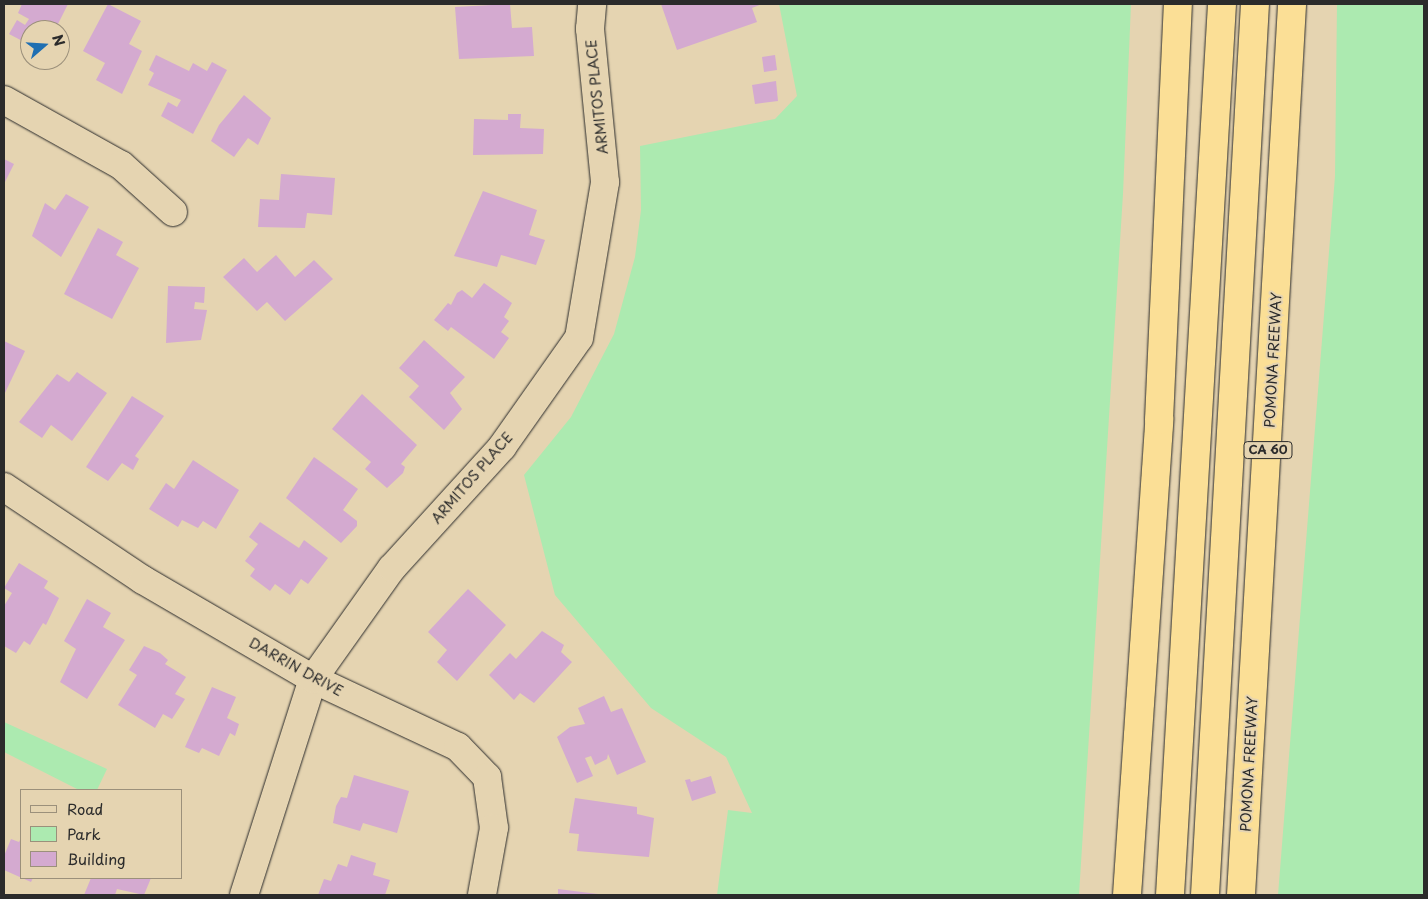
<!DOCTYPE html>
<style>
body{margin:0}
#map{position:relative;width:1428px;height:899px;overflow:hidden;background:#e5d4b1;font-family:"Playpen Sans",sans-serif}
div>[style]{position:absolute}
[style*='--x']{left:calc(var(--x)*1px);top:calc(var(--y)*1px);width:calc(var(--w)*1px);rotate:calc(var(--a)*1deg)}
.green>*{inset:0;background:#aceab0}
.building>*{inset:0;background:#d4aad0}
.roads{filter:drop-shadow(0 0 1px #2b2b2b) drop-shadow(0 0 1px #2b2b2b)}
.minor>*{height:28px;margin:-14px;padding:0 14px;transform-origin:14px;border-radius:14px;background:#e5d4b1}
.highway>*{height:28px;margin:-14px;padding:0 14px;transform-origin:14px;border-radius:14px;background:#fbdf96}
span{translate:-50% -50%;white-space:nowrap;text-align:center;line-height:1.15;-webkit-text-stroke:4px #e5d4b1;paint-order:stroke}
.shield-label span{padding:1px 4px;background:#e5d4b1;border:1px solid;border-radius:4px;-webkit-text-stroke-width:0}
.shield-label{font-size:12px;color:#2b2b2b;font-weight:700}
.street-label{font-size:14px;color:#2b2b2b}
.frame{position:absolute;inset:0;border:5px solid #2b2b2b;pointer-events:none}
.legend{position:absolute;left:20px;top:789px;width:162px;height:90px;box-sizing:border-box;background:#e5d4b1;border:1px solid #9b907b;margin:0;padding:6px 9px;list-style:none;font-size:15px;color:#2b2b2b}
.legend li{display:flex;align-items:center;gap:10px;height:25px}
.legend b{width:25px;border:1px solid #9b907b}
.north{position:absolute;left:20px;top:20px;width:50px;height:50px;box-sizing:border-box;background:#e5d4b1;border:1px solid #9b907b;border-radius:50%;rotate:71deg;font-size:14px;font-weight:700;line-height:20px;text-align:center;color:#2b2b2b}
.north::after{content:'';display:block;margin:auto;width:18px;height:22px;background:#1f6fb2;clip-path:polygon(50% 0,100% 100%,50% 72%,0 100%)}
</style>
<div id="map">
<div class="green">
<i style="clip-path:polygon(779px 4px,1131px 4px,1123px 194px,1079px 895px,717px 895px,728px 810px,752px 813px,726px 757px,651px 708px,555px 595px,524px 475px,571px 417px,614px 334px,635px 257px,641px 210px,640px 146px,775px 119px,797px 96px)"></i>
<i style="clip-path:polygon(1337px 4px,1424px 4px,1424px 895px,1278px 895px,1335px 176px)"></i>
<i style="clip-path:polygon(4px 722px,107px 769px,97px 790px,79px 790px,4px 752px)"></i>
</div>
<div class="building">
<i style="clip-path:polygon(22px 4px,68px 4px,55px 30px,30px 30px,30px 45px,9px 34px,17px 20px,25px 25px,29px 19px,18px 13px)"></i>
<i style="clip-path:polygon(108px 4px,141px 21px,129px 44px,142px 51px,122px 94px,96px 80px,105px 63px,83px 51px)"></i>
<i style="clip-path:polygon(510px 4px,512px 28px,532px 27px,534px 56px,459px 59px,455px 7px)"></i>
<i style="clip-path:polygon(661px 4px,762px 4px,752px 8px,757px 22px,677px 50px)"></i>
<i style="clip-path:polygon(156px 55px,189px 71px,193px 63px,207px 71px,212px 62px,227px 70px,193px 134px,161px 116px,168px 102px,177px 107px,181px 100px,148px 85px,154px 73px,149px 70px)"></i>
<i style="clip-path:polygon(775px 55px,777px 70px,764px 72px,762px 57px)"></i>
<i style="clip-path:polygon(776px 81px,778px 101px,755px 104px,752px 85px)"></i>
<i style="clip-path:polygon(244px 95px,271px 118px,258px 145px,248px 138px,234px 157px,211px 141px,219px 125px)"></i>
<i style="clip-path:polygon(508px 114px,521px 114px,520px 128px,544px 129px,543px 154px,473px 155px,474px 119px,508px 120px)"></i>
<i style="clip-path:polygon(4px 159px,14px 164px,4px 184px)"></i>
<i style="clip-path:polygon(281px 174px,335px 178px,332px 215px,307px 213px,305px 228px,258px 227px,260px 199px,279px 200px)"></i>
<i style="clip-path:polygon(483px 191px,537px 210px,529px 235px,545px 240px,536px 265px,501px 255px,497px 267px,454px 256px)"></i>
<i style="clip-path:polygon(66px 194px,89px 207px,61px 257px,32px 236px,45px 203px,55px 210px)"></i>
<i style="clip-path:polygon(98px 228px,123px 242px,116px 255px,139px 268px,112px 319px,64px 294px)"></i>
<i style="clip-path:polygon(276px 255px,295px 277px,314px 260px,333px 279px,285px 321px,267px 302px,257px 311px,223px 277px,244px 258px,257px 272px)"></i>
<i style="clip-path:polygon(484px 283px,512px 303px,504px 317px,509px 321px,501px 332px,509px 338px,494px 359px,451px 327px,448px 331px,434px 320px,448px 303px,451px 305px,457px 293px,462px 290px,472px 298px)"></i>
<i style="clip-path:polygon(168px 286px,205px 287px,204px 303px,195px 302px,194px 309px,207px 310px,201px 340px,166px 343px)"></i>
<i style="clip-path:polygon(424px 340px,465px 377px,450px 393px,462px 409px,444px 430px,409px 397px,419px 386px,399px 368px)"></i>
<i style="clip-path:polygon(4px 341px,25px 351px,4px 395px)"></i>
<i style="clip-path:polygon(77px 372px,107px 393px,72px 441px,51px 425px,42px 438px,19px 422px,57px 374px,69px 382px)"></i>
<i style="clip-path:polygon(362px 394px,417px 445px,401px 464px,405px 467px,403px 473px,387px 488px,365px 469px,371px 462px,332px 429px)"></i>
<i style="clip-path:polygon(132px 396px,164px 416px,135px 456px,139px 459px,133px 470px,122px 463px,108px 481px,86px 467px)"></i>
<i style="clip-path:polygon(314px 457px,358px 489px,343px 510px,357px 521px,357px 526px,341px 543px,286px 498px)"></i>
<i style="clip-path:polygon(193px 460px,239px 490px,216px 529px,203px 521px,198px 528px,182px 520px,178px 527px,149px 509px,166px 483px,174px 489px)"></i>
<i style="clip-path:polygon(260px 522px,299px 548px,304px 540px,328px 558px,308px 584px,301px 579px,290px 595px,275px 584px,270px 591px,250px 576px,255px 569px,245px 561px,258px 544px,249px 537px)"></i>
<i style="clip-path:polygon(19px 563px,48px 581px,44px 588px,59px 598px,46px 625px,43px 623px,30px 645px,24px 641px,16px 653px,4px 646px,4px 606px,12px 593px,4px 588px)"></i>
<i style="clip-path:polygon(468px 589px,506px 625px,457px 681px,437px 662px,447px 650px,428px 632px)"></i>
<i style="clip-path:polygon(87px 599px,111px 613px,103px 627px,125px 640px,87px 699px,60px 682px,76px 649px,64px 641px)"></i>
<i style="clip-path:polygon(542px 631px,564px 645px,561px 652px,572px 662px,534px 703px,520px 693px,514px 700px,489px 675px,510px 653px,516px 659px)"></i>
<i style="clip-path:polygon(144px 646px,160px 653px,168px 660px,165px 664px,186px 677px,175px 694px,185px 699px,172px 719px,163px 714px,155px 728px,118px 705px,137px 675px,129px 670px)"></i>
<i style="clip-path:polygon(212px 687px,236px 697px,227px 718px,239px 724px,235px 736px,230px 733px,219px 756px,202px 748px,199px 753px,185px 747px)"></i>
<i style="clip-path:polygon(604px 696px,611px 712px,622px 708px,646px 762px,617px 775px,608px 754px,607px 759px,595px 765px,591px 756px,585px 758px,593px 776px,577px 783px,557px 737px,570px 727px,585px 724px,578px 708px)"></i>
<i style="clip-path:polygon(354px 775px,409px 791px,397px 833px,363px 823px,360px 831px,333px 823px,336px 806px,341px 797px,347px 798px)"></i>
<i style="clip-path:polygon(711px 776px,716px 793px,692px 801px,685px 780px,690px 779px,691px 782px)"></i>
<i style="clip-path:polygon(575px 798px,637px 807px,637px 814px,654px 818px,649px 857px,577px 851px,579px 834px,569px 833px)"></i>
<i style="clip-path:polygon(21px 838px,21px 878px,33px 878px,31px 882px,4px 870px,4px 856px,11px 839px,19px 842px)"></i>
<i style="clip-path:polygon(351px 855px,376px 863px,373px 875px,390px 880px,385px 895px,318px 895px,324px 879px,331px 881px,338px 864px,347px 867px)"></i>
<i style="clip-path:polygon(91px 878px,151px 878px,144px 895px,117px 889px,115px 895px,84px 895px)"></i>
<i style="clip-path:polygon(558px 889px,598px 894px,598px 895px,558px 895px)"></i>
</div>
<div class="roads">
<div class="minor">
<i style="--x:4;--y:100;--w:134;--a:29.1"></i>
<i style="--x:121;--y:165;--w:70;--a:42.1"></i>
<i style="--x:4;--y:487;--w:167;--a:33.8"></i>
<i style="--x:143;--y:580;--w:197;--a:30.2"></i>
<i style="--x:313;--y:679;--w:160;--a:25.1"></i>
<i style="--x:458;--y:747;--w:42;--a:46"></i>
<i style="--x:487;--y:777;--w:51;--a:82.2"></i>
<i style="--x:494;--y:828;--w:68;--a:100.2"></i>
<i style="--x:244;--y:895;--w:227;--a:-72.3"></i>
<i style="--x:313;--y:679;--w:136;--a:-54.6"></i>
<i style="--x:392;--y:568;--w:164;--a:-47.7"></i>
<i style="--x:502;--y:447;--w:133;--a:-54.8"></i>
<i style="--x:579;--y:338;--w:158;--a:-80.5"></i>
<i style="--x:605;--y:182;--w:154;--a:-95.6"></i>
<i style="--x:590;--y:29;--w:25;--a:-85"></i>
</div>
<div class="highway">
<i style="--x:1127;--y:895;--w:476;--a:-86.1"></i>
<i style="--x:1159;--y:420;--w:416;--a:-87.4"></i>
<i style="--x:1170;--y:895;--w:893;--a:-86.66"></i>
<i style="--x:1205;--y:895;--w:892;--a:-86.79"></i>
<i style="--x:1241;--y:895;--w:892;--a:-86.72"></i>
</div>
</div>
<div class="shield-label">
<span style="left:1268px;top:450px">CA 60</span>
</div>
<div class="street-label">
<span style="left:597px;top:97px;rotate:-96deg">ARMITOS PLACE</span>
<span style="left:1273px;top:360px;rotate:-87deg">POMONA FREEWAY</span>
<span style="left:472px;top:478px;rotate:-49deg">ARMITOS PLACE</span>
<span style="left:296px;top:667px;rotate:29deg">DARRIN DRIVE</span>
<span style="left:1249px;top:764px;rotate:-87deg">POMONA FREEWAY</span>
</div>
<div class="frame"></div>
<ul class="legend">
<li><b style="height:6px;background:#e5d4b1"></b>Road</li>
<li><b style="height:14px;background:#aceab0"></b>Park</li>
<li><b style="height:14px;background:#d4aad0"></b>Building</li>
</ul>
<div class="north">N</div>
</div>
